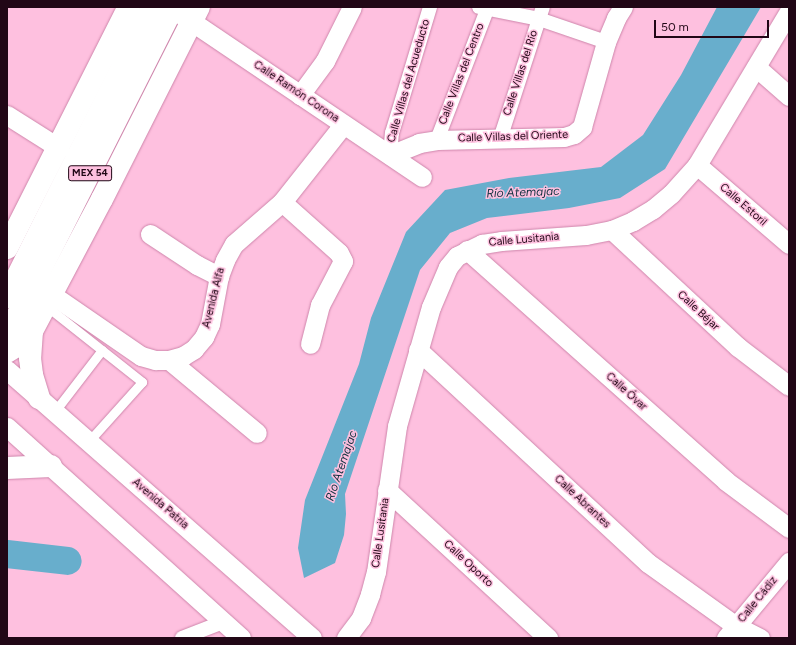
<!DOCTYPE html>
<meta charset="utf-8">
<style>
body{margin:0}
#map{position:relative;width:796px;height:645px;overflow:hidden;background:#fec0df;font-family:Figtree,sans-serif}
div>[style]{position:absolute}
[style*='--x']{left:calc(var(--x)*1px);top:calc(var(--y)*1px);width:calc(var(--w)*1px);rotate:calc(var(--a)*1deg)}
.water>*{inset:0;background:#68aecc}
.river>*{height:28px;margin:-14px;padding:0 14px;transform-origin:14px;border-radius:14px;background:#68aecc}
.roads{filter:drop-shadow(0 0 1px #ce85ab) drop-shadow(0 0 1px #ce85ab)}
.service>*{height:9px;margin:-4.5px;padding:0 4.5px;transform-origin:4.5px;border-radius:4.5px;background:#fff}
.pedestrian>*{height:14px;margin:-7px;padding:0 7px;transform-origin:7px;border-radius:7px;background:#fff}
.minor>*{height:19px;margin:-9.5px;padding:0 9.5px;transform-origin:9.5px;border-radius:9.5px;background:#fff}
.tertiary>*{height:22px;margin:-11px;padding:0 11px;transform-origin:11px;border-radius:11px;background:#fff}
.primary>*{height:22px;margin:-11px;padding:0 11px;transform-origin:11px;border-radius:11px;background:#fff}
span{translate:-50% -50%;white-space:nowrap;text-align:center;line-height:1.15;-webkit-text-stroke:3px #fec0df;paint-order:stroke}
.shield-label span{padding:1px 3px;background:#fec0df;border:1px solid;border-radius:3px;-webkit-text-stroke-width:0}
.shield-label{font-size:10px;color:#210716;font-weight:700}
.street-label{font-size:11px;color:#210716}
.water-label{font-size:12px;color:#10313f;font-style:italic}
.frame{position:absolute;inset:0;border:8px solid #210716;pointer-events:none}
.scale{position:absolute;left:654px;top:20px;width:115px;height:18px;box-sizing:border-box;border:2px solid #210716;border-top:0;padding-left:5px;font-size:12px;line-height:14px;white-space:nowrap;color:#210716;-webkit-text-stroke:3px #fec0df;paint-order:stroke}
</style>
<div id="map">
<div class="water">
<i style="clip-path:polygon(717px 7px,761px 7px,665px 169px,620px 198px,569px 208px,487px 218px,450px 233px,420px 270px,345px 494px,346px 514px,344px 535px,335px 563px,304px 578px,298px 548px,305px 500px,359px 364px,371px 318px,406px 232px,445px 190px,509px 178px,601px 167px,643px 135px,681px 75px)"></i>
</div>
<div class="river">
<i style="--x:7;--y:554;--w:61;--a:6.5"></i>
</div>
<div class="roads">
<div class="service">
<i style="--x:45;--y:305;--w:124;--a:38.4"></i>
<i style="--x:142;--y:382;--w:79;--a:131.9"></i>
<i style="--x:55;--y:411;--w:77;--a:-52.4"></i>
</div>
<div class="pedestrian">
<i style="--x:479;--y:7;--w:61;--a:11.3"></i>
<i style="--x:539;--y:19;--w:71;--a:18.9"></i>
<i style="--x:500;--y:139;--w:139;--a:-72"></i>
<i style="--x:437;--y:140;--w:142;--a:-69"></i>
<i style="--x:390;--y:155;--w:22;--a:-85"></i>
<i style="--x:392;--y:133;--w:132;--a:-73.2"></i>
<i style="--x:182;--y:638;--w:44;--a:-21.3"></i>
</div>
<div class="minor">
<i style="--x:179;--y:13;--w:293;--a:34"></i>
<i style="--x:756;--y:67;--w:44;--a:41.3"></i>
<i style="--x:300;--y:95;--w:42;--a:-53.7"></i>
<i style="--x:325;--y:61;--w:60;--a:-63.4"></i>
<i style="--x:7;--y:115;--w:62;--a:32.4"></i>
<i style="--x:390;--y:155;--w:31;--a:-22"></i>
<i style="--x:419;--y:143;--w:18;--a:-9"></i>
<i style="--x:437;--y:140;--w:127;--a:-1.4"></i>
<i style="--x:564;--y:137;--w:10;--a:-17"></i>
<i style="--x:574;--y:134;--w:11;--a:-41"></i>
<i style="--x:582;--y:127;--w:88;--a:-74.2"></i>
<i style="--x:606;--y:42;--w:26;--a:-67"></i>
<i style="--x:616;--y:18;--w:13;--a:-58"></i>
<i style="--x:697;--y:165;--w:121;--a:40.7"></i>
<i style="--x:282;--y:202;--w:76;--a:41.8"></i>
<i style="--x:339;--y:253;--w:9;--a:63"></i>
<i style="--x:343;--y:261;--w:50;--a:117.6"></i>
<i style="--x:320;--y:305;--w:40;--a:104.4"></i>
<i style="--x:612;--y:230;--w:172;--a:42.9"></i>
<i style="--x:738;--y:347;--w:64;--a:37.4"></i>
<i style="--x:150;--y:234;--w:56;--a:33.4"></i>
<i style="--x:197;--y:265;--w:25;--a:27"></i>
<i style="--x:467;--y:250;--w:347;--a:41.7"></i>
<i style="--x:726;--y:481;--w:79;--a:36.7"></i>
<i style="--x:51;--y:294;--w:109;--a:34.6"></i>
<i style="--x:141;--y:356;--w:15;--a:16"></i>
<i style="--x:155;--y:360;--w:14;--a:0"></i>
<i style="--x:169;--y:360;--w:15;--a:-16"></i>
<i style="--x:183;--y:356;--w:13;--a:-32"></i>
<i style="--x:194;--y:349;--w:16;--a:-50"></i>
<i style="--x:204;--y:337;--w:14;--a:-65"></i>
<i style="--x:210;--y:324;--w:49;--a:-79.4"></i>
<i style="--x:219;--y:276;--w:17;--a:-69"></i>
<i style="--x:225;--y:260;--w:18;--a:-61"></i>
<i style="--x:234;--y:244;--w:64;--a:-41.2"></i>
<i style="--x:282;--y:202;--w:98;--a:-51.6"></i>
<i style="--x:418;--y:350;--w:313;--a:42.8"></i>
<i style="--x:648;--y:563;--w:108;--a:35.6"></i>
<i style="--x:736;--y:626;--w:27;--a:27"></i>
<i style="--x:169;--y:360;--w:114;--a:39.7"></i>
<i style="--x:7;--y:370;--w:406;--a:41.3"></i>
<i style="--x:7;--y:427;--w:315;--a:42"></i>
<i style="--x:387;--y:490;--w:219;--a:42.6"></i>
<i style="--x:346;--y:638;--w:25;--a:-53"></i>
<i style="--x:361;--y:618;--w:26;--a:-69"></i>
<i style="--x:370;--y:594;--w:23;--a:-75"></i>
<i style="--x:376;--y:572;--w:148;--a:-81.8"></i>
<i style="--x:397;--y:426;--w:124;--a:-74.1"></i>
<i style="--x:431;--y:307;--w:43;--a:-67"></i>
<i style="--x:448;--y:267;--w:14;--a:-51"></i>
<i style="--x:457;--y:256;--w:28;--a:-26"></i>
<i style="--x:482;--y:244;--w:19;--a:-9"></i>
<i style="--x:501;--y:241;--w:85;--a:-4"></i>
<i style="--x:586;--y:235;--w:26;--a:-11"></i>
<i style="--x:612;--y:230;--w:23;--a:-23"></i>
<i style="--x:633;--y:221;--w:23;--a:-31"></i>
<i style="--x:653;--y:209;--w:23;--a:-40"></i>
<i style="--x:671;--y:194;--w:39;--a:-48"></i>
<i style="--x:697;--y:165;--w:179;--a:-59.1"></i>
<i style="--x:726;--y:638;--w:99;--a:-50.3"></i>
</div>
<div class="tertiary">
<i style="--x:7;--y:248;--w:270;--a:-63.2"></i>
<i style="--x:32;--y:331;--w:27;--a:94"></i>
<i style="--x:30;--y:358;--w:17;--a:83"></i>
<i style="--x:32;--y:375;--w:24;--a:73"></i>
<i style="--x:7;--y:352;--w:9;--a:-32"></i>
<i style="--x:15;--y:347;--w:23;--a:-43"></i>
<i style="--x:32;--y:331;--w:149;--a:-62.1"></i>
<i style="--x:102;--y:199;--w:215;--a:-63.2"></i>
</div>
<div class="primary">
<i style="--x:7;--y:297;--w:324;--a:-63.4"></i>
<i style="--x:7;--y:336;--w:369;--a:-63.2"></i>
<i style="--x:7;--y:468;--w:44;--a:-2.6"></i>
</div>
</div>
<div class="shield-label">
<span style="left:90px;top:173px">MEX 54</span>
</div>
<div class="street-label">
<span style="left:521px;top:73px;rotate:-72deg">Calle Villas del Río</span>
<span style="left:462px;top:74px;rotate:-69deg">Calle Villas del Centro</span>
<span style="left:409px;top:81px;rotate:-74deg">Calle Villas del Acueducto</span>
<span style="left:296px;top:92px;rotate:34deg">Calle Ramón Corona</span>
<span style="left:513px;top:137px;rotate:-2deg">Calle Villas del Oriente</span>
<span style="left:743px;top:205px;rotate:41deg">Calle Estoril</span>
<span style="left:524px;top:240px;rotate:-5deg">Calle Lusitania</span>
<span style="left:214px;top:298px;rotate:-76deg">Avenida Alfa</span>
<span style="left:698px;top:311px;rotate:43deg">Calle Béjar</span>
<span style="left:626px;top:392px;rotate:42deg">Calle Óvar</span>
<span style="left:582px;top:502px;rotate:43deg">Calle Abrantes</span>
<span style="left:160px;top:504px;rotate:41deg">Avenida Patria</span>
<span style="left:381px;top:533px;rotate:-82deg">Calle Lusitania</span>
<span style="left:468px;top:564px;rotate:43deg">Calle Oporto</span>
<span style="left:758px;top:600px;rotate:-51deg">Calle Cádiz</span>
</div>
<div class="water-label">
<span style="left:523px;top:193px;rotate:-2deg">Río Atemajac</span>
<span style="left:342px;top:466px;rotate:-71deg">Río Atemajac</span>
</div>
<div class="frame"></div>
<div class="scale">50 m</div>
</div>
